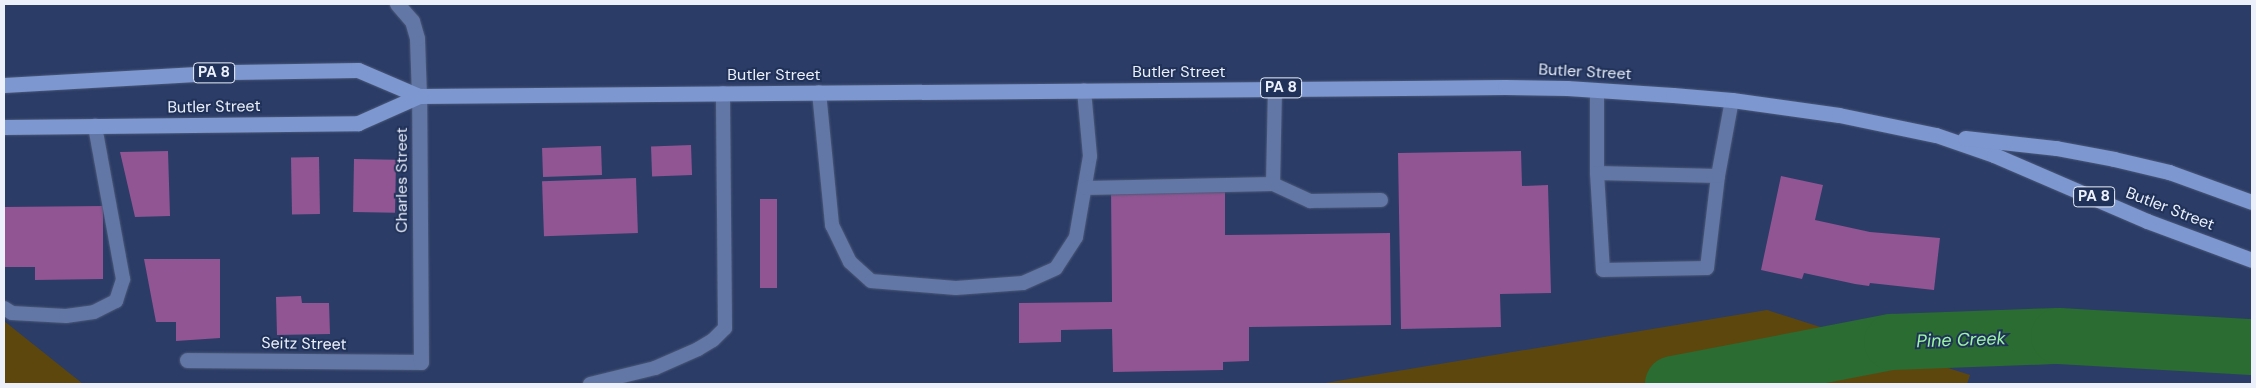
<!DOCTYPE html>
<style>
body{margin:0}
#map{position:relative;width:2256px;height:388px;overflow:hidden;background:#2b3c66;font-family:"DM Sans",sans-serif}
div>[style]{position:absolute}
.green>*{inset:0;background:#5e470d}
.river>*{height:56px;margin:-28px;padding:0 28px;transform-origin:28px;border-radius:28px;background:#2a6c31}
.building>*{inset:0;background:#905592;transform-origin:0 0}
.roads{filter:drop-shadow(0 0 1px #4b5877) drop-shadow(0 0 1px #4b5877)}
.service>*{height:14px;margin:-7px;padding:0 7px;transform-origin:7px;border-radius:7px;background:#6277a5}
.minor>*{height:15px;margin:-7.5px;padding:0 7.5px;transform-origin:7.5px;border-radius:7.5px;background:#6277a5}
.trunk>*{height:15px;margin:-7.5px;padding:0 7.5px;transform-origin:7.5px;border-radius:7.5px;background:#7d97d0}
span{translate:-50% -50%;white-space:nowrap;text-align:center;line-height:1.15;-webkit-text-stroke:4px #21325a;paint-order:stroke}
.shield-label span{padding:1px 4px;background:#21325a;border:1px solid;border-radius:4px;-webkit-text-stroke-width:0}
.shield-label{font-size:15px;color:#ebf0fb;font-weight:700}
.street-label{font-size:16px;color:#ebf0fb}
.water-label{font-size:18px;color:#9cf6a2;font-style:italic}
.frame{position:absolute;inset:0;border:5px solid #ebf0fb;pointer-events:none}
</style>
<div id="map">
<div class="green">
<i style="clip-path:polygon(1767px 310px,1970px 375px,1967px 384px,1319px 384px)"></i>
<i style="clip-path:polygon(4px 321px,83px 384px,4px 384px)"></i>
</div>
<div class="river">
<i style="left:1673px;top:384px;width:223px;rotate:-10.9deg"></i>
<i style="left:1892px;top:342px;width:167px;rotate:-2.1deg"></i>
<i style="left:2059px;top:336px;width:193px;rotate:3.3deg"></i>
</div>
<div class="building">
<i style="left:691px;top:145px;width:30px;height:40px;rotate:88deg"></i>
<i style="left:601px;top:146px;width:29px;height:59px;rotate:88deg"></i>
<i style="clip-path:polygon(168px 151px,170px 216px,135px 217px,120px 152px)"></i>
<i style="clip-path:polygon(1521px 151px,1522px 186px,1548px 185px,1551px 293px,1500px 294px,1501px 327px,1401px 329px,1398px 153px)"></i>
<i style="left:319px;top:157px;width:57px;height:28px;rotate:89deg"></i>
<i style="left:354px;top:159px;width:42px;height:53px;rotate:1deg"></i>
<i style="clip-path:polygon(1781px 176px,1823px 185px,1815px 220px,1870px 232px,1940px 238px,1934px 290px,1870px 283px,1869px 286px,1855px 284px,1804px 273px,1802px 279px,1761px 270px)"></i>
<i style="left:636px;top:178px;width:55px;height:94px;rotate:88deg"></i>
<i style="clip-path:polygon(1225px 187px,1225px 235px,1390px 233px,1391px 325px,1249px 327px,1249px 361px,1223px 362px,1223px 370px,1113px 372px,1112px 329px,1061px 330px,1061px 342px,1019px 343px,1019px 303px,1112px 302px,1111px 188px)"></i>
<i style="left:760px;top:199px;width:17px;height:89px"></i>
<i style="clip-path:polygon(103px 206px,103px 279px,35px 280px,35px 267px,4px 267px,4px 207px)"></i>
<i style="clip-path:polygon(144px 259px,220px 259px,220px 338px,176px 341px,176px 322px,156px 322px)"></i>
<i style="clip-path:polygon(301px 296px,302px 303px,329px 303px,330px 334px,277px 335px,276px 297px)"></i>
</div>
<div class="roads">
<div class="service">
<i style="left:1597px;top:91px;width:82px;rotate:90deg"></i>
<i style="left:1597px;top:173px;width:97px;rotate:86.5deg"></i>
<i style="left:1603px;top:270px;width:104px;rotate:-1.1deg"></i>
<i style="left:1707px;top:268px;width:93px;rotate:-83.2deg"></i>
<i style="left:1718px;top:176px;width:77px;rotate:-79.6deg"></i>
<i style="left:819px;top:92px;width:134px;rotate:84.4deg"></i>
<i style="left:832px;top:225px;width:41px;rotate:64.1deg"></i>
<i style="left:850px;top:262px;width:28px;rotate:42deg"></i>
<i style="left:871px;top:281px;width:85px;rotate:4.7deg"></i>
<i style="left:956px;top:288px;width:67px;rotate:-4.3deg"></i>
<i style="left:1023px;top:283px;width:36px;rotate:-24deg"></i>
<i style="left:1056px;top:268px;width:37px;rotate:-57deg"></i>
<i style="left:1076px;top:237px;width:82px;rotate:-80.2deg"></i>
<i style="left:1090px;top:156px;width:66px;rotate:-95.2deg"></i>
<i style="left:1597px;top:173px;width:121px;rotate:1.4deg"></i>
<i style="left:1273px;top:184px;width:41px;rotate:24.7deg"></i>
<i style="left:1310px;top:201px;width:71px;rotate:-0.8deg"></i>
<i style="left:1086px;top:188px;width:187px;rotate:-1.2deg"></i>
<i style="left:1273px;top:184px;width:96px;rotate:-88.8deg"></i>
<i style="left:4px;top:308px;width:9px;rotate:32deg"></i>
<i style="left:12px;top:313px;width:54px;rotate:3.2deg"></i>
<i style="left:66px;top:316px;width:28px;rotate:-8deg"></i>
<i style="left:94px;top:312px;width:25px;rotate:-27deg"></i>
<i style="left:116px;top:301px;width:23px;rotate:-72deg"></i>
<i style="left:123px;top:279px;width:156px;rotate:-100.4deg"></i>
<i style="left:590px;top:384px;width:67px;rotate:-13.8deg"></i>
<i style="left:655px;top:368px;width:47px;rotate:-23.8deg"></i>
<i style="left:698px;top:349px;width:17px;rotate:-31deg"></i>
<i style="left:713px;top:340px;width:17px;rotate:-45deg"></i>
<i style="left:725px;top:328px;width:235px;rotate:-90.5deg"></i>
</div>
<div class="minor">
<i style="left:187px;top:360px;width:234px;rotate:0.5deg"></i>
<i style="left:421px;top:362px;width:266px;rotate:-90.4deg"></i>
<i style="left:419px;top:96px;width:58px;rotate:-92deg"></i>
<i style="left:417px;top:38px;width:18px;rotate:-106deg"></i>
<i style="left:412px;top:21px;width:23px;rotate:-131deg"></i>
</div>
<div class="trunk">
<i style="left:4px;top:85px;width:227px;rotate:-3.3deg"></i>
<i style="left:231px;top:72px;width:127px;rotate:-0.9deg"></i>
<i style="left:358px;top:70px;width:66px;rotate:23.1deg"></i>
<i style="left:419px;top:96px;width:1086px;rotate:-0.47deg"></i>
<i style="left:1505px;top:87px;width:62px;rotate:0.9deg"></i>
<i style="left:1567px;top:88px;width:106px;rotate:3.8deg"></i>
<i style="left:1673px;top:95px;width:59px;rotate:4.8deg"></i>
<i style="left:1732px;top:100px;width:108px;rotate:8deg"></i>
<i style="left:1839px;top:115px;width:99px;rotate:11.7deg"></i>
<i style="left:1936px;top:135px;width:61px;rotate:19deg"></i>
<i style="left:1994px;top:155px;width:167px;rotate:23.3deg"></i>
<i style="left:2147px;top:221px;width:112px;rotate:20.4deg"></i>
<i style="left:4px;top:127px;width:354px;rotate:-0.6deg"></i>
<i style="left:358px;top:123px;width:67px;rotate:-23.9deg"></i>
<i style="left:1965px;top:138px;width:92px;rotate:6.3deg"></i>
<i style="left:2056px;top:148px;width:59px;rotate:10.7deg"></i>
<i style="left:2114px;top:159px;width:57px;rotate:13.3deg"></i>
<i style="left:2169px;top:172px;width:88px;rotate:19.9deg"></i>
</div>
</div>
<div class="shield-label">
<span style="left:214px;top:73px">PA 8</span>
<span style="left:1281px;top:88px">PA 8</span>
<span style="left:2094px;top:197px">PA 8</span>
</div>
<div class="street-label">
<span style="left:1179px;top:72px">Butler Street</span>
<span style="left:1585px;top:72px;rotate:3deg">Butler Street</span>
<span style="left:774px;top:75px">Butler Street</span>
<span style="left:214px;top:107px;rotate:-1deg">Butler Street</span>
<span style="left:402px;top:180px;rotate:-90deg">Charles Street</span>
<span style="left:2170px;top:209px;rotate:21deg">Butler Street</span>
<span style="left:304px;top:344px;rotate:1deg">Seitz Street</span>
</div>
<div class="water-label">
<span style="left:1961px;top:340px;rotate:-2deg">Pine Creek</span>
</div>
<div class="frame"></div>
</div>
